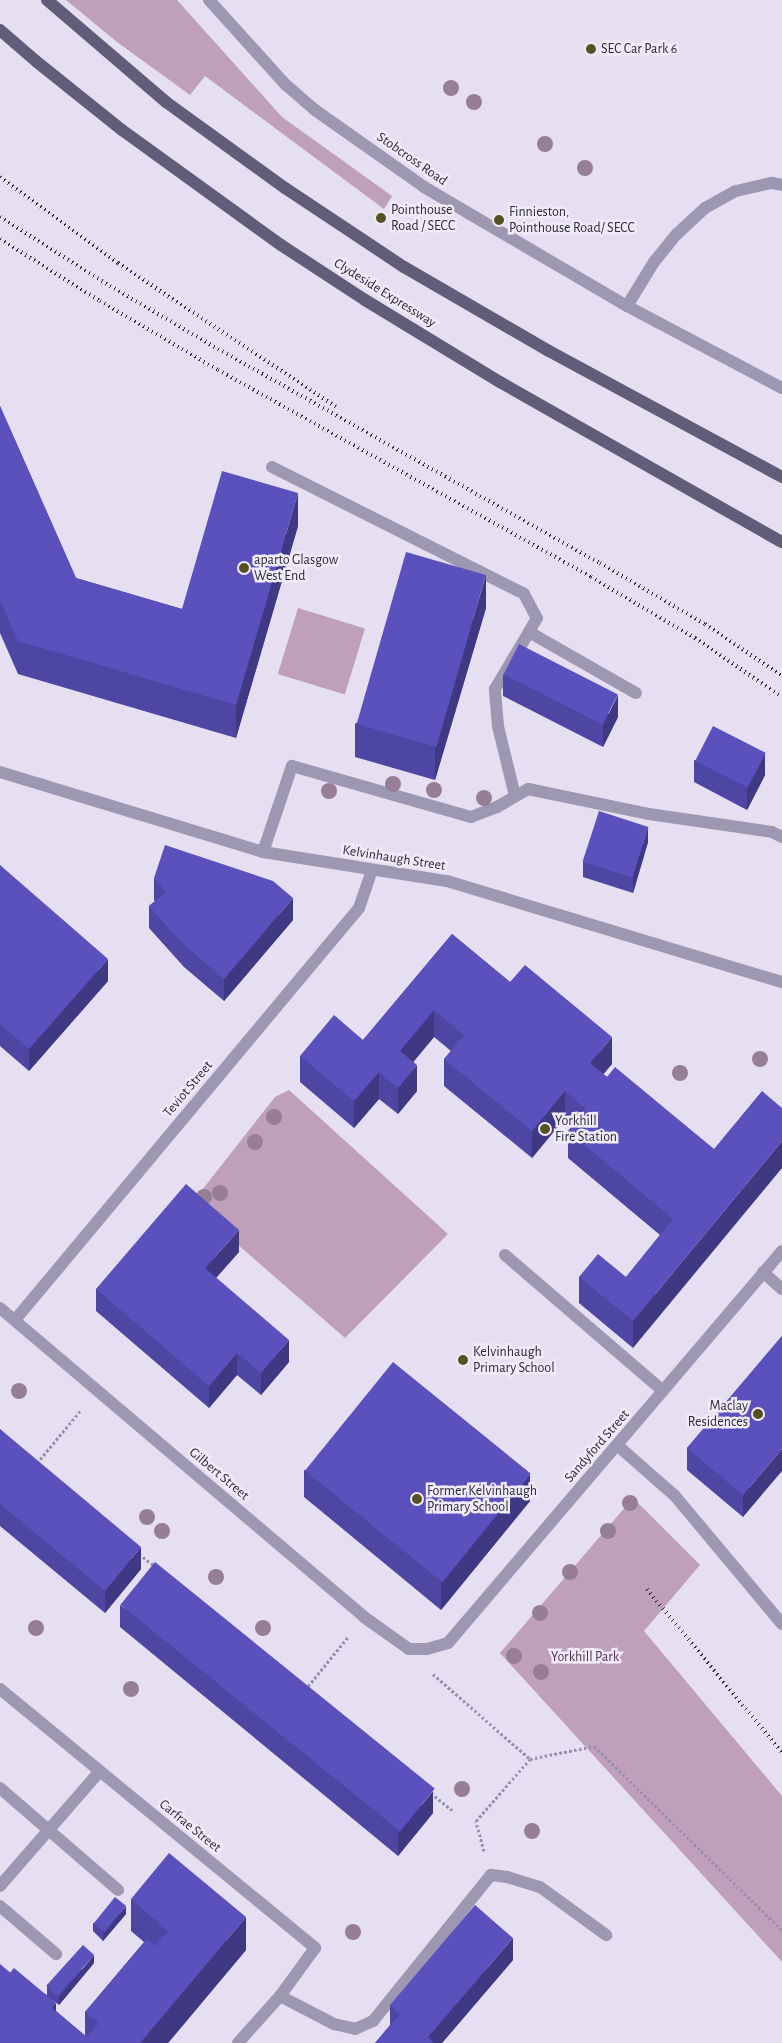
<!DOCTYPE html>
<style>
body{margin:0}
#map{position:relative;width:782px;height:2043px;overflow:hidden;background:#e6dff1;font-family:"Alegreya Sans",sans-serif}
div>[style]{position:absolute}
.green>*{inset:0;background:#bfa0ba;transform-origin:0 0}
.path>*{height:3px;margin-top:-1.5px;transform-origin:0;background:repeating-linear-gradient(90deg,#9790ad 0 2.5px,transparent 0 5px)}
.service>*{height:12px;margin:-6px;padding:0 6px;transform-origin:6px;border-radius:6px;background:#9e97b2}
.minor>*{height:12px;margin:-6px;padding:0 6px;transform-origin:6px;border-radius:6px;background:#9e97b2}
.tertiary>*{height:12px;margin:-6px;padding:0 6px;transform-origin:6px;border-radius:6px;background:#9e97b2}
.primary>*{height:12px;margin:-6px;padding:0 6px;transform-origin:6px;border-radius:6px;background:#615c78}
.rail>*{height:4px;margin-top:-2px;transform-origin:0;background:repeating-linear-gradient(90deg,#2c2a37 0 1px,transparent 0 5px)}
.trees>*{width:16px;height:16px;margin:-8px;border-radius:50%;background:#967f96}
.wall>*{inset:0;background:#4d46a3}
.shaded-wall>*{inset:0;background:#3f3984}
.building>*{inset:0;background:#5a51bd;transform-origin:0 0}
.dots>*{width:14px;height:14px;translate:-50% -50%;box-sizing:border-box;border:2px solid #f1ebf9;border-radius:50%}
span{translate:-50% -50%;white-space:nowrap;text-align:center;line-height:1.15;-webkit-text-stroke:5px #f1ebf9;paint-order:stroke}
.poi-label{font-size:14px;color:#2c2a37}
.left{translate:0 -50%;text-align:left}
.right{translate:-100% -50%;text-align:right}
.street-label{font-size:14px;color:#2c2a37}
.park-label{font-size:14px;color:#54304c}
</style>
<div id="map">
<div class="green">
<i style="clip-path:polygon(66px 0,177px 0,282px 117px,392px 196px,384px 209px,205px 76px,190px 95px,117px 42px)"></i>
<i style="left:298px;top:608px;width:70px;height:69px;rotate:17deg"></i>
<i style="clip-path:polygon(289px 1090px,448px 1234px,345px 1338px,191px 1204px,275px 1097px)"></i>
<i style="clip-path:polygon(633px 1498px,700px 1565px,644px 1631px,782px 1796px,782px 1962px,500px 1653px)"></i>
</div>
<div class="path">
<i style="left:37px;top:1463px;width:69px;rotate:-50.3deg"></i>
<i style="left:139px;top:1554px;width:21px;rotate:37deg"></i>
<i style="left:433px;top:1674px;width:129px;rotate:41.2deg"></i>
<i style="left:305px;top:1690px;width:68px;rotate:-50.9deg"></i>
<i style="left:431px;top:1793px;width:27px;rotate:39deg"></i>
<i style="left:484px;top:1851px;width:31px;rotate:-105deg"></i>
<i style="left:476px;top:1821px;width:82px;rotate:-48.9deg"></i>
<i style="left:530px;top:1759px;width:65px;rotate:-11.5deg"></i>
<i style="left:594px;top:1746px;width:263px;rotate:44.4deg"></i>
</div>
<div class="service">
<i style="left:272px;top:467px;width:282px;rotate:26.7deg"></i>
<i style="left:524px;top:594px;width:27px;rotate:62deg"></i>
<i style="left:537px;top:618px;width:16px;rotate:120deg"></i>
<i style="left:515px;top:796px;width:72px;rotate:-103.7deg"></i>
<i style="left:498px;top:726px;width:37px;rotate:-95deg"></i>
<i style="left:495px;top:689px;width:66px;rotate:-59.2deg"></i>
<i style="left:529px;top:632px;width:123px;rotate:29.7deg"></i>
<i style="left:263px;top:852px;width:91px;rotate:-71.4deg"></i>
<i style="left:292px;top:766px;width:186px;rotate:15.9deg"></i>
<i style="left:471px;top:817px;width:28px;rotate:-21deg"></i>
<i style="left:497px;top:807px;width:36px;rotate:-30deg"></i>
<i style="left:528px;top:789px;width:124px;rotate:11.7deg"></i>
<i style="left:649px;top:814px;width:124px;rotate:8.3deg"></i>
<i style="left:772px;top:832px;width:11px;rotate:27deg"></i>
<i style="left:505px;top:1255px;width:208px;rotate:40.7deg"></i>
<i style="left:763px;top:1272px;width:25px;rotate:42deg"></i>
<i style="left:617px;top:1445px;width:77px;rotate:41.3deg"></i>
<i style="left:675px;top:1496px;width:167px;rotate:50.1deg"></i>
<i style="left:0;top:1788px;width:156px;rotate:40.8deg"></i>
<i style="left:0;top:1886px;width:152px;rotate:-49deg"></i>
<i style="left:0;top:1906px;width:74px;rotate:40.6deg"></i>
<i style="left:280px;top:1996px;width:61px;rotate:27.4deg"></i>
<i style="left:334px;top:2024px;width:22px;rotate:13deg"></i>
<i style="left:355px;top:2029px;width:20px;rotate:-24deg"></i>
<i style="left:373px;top:2021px;width:188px;rotate:-51.1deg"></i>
<i style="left:491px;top:1875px;width:16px;rotate:7deg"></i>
<i style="left:507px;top:1877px;width:34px;rotate:17deg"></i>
<i style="left:540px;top:1887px;width:82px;rotate:36deg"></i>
</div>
<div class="minor">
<i style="left:627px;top:306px;width:52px;rotate:-58.5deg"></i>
<i style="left:654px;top:262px;width:36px;rotate:-51deg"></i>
<i style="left:677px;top:234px;width:38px;rotate:-43deg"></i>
<i style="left:705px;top:208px;width:35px;rotate:-29deg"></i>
<i style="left:736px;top:191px;width:37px;rotate:-13deg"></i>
<i style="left:772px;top:183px;width:10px;rotate:11deg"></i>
<i style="left:0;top:772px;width:275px;rotate:16.9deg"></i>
<i style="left:263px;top:852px;width:186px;rotate:9deg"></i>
<i style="left:447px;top:881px;width:350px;rotate:16.8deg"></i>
<i style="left:0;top:1308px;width:477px;rotate:40.3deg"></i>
<i style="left:364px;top:1617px;width:55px;rotate:35.4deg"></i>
<i style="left:409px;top:1649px;width:18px"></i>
<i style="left:427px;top:1649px;width:22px;rotate:-16deg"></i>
<i style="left:448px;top:1643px;width:515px;rotate:-49.57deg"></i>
<i style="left:15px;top:1320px;width:537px;rotate:-50.14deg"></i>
<i style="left:359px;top:908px;width:40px;rotate:-71.1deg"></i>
<i style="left:0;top:1689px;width:408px;rotate:39.4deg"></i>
<i style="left:315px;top:1948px;width:59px;rotate:126.1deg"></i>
<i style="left:280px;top:1996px;width:63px;rotate:131.8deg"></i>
</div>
<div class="tertiary">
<i style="left:209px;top:0;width:113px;rotate:47.9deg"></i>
<i style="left:285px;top:84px;width:40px;rotate:41deg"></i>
<i style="left:315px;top:110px;width:133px;rotate:35.2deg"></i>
<i style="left:424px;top:187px;width:235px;rotate:30.4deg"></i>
<i style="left:627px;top:306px;width:175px;rotate:27.9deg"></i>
</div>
<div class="primary">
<i style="left:47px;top:0;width:157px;rotate:40.6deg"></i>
<i style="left:166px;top:102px;width:147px;rotate:35.9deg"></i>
<i style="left:285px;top:188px;width:143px;rotate:33.6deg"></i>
<i style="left:404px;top:267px;width:168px;rotate:30.1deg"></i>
<i style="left:549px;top:351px;width:265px;rotate:28.4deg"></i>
<i style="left:0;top:30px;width:49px;rotate:40.9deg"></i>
<i style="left:37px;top:62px;width:109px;rotate:38.7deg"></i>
<i style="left:122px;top:130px;width:196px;rotate:35.9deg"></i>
<i style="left:281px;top:245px;width:100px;rotate:33.2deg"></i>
<i style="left:365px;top:300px;width:158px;rotate:31.3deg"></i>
<i style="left:500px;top:382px;width:324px;rotate:29.6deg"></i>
</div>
<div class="rail">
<i style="left:0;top:177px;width:146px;rotate:36.1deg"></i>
<i style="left:118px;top:263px;width:261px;rotate:33.4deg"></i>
<i style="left:0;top:217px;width:130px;rotate:32.1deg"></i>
<i style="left:110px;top:286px;width:135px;rotate:30.2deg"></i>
<i style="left:227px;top:354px;width:428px;rotate:29.3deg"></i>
<i style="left:600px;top:563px;width:121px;rotate:30.2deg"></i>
<i style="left:705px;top:624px;width:93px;rotate:34deg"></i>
<i style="left:0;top:239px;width:118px;rotate:31.8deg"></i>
<i style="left:100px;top:301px;width:137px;rotate:30.3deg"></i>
<i style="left:218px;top:370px;width:427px;rotate:29deg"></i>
<i style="left:591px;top:577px;width:121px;rotate:30.4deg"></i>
<i style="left:695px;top:638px;width:105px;rotate:34.1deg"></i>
<i style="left:647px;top:1589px;width:212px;rotate:50.5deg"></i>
</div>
<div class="trees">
<i style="left:451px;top:88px"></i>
<i style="left:474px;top:102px"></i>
<i style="left:545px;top:144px"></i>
<i style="left:585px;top:168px"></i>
<i style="left:393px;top:784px"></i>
<i style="left:434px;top:790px"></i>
<i style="left:329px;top:791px"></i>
<i style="left:484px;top:798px"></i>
<i style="left:760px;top:1059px"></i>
<i style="left:680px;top:1073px"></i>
<i style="left:274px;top:1117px"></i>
<i style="left:255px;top:1142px"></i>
<i style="left:220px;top:1193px"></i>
<i style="left:204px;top:1197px"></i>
<i style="left:19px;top:1391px"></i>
<i style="left:630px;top:1503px"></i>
<i style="left:147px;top:1517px"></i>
<i style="left:162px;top:1531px"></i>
<i style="left:608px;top:1531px"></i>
<i style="left:570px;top:1572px"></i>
<i style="left:216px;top:1577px"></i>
<i style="left:540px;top:1613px"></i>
<i style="left:36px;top:1628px"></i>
<i style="left:263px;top:1628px"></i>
<i style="left:514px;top:1656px"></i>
<i style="left:541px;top:1672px"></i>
<i style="left:131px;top:1689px"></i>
<i style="left:462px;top:1789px"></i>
<i style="left:532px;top:1831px"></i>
<i style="left:353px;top:1932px"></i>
</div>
<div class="wall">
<i style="clip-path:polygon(0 406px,76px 578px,182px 609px,298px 526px,236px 738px,18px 674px,0 633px)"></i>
<i style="clip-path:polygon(486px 608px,435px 780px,355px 757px,355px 724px)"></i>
<i style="clip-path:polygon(503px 674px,618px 717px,603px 747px,503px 696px)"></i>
<i style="clip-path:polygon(694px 760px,765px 775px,747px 810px,694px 782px)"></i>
<i style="clip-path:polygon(648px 842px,633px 893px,583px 877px,583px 862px)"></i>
<i style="clip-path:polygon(0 865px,108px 981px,29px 1071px,0 1046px)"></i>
<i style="clip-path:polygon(154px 878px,293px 920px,224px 1001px,184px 967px,149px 928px,149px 906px,155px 901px,154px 900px)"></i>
<i style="clip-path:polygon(452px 934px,510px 982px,612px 1064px,603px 1074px,714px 1149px,633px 1348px,579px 1303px,579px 1277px,626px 1277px,660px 1235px,568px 1158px,568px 1131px,573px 1125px,565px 1118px,532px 1158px,444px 1086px,444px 1059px,451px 1051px,434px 1037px,413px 1062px,417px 1091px,398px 1114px,379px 1099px,354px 1128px,300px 1082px,300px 1056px,363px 1040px)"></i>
<i style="clip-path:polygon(239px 1252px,216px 1278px,289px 1362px,261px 1395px,237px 1375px,209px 1408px,96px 1311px,96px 1289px)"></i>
<i style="clip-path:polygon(782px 1336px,743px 1517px,687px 1470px,687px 1448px)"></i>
<i style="clip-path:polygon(0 1429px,141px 1569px,105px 1613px,0 1526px)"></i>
<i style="clip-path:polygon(304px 1470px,530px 1501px,441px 1610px,304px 1497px)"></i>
<i style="clip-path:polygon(120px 1605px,433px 1813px,398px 1856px,120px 1627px)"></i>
<i style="clip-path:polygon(131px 1899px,246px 1950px,168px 2043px,0 2043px,10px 1973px,47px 1995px,47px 1987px,94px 1963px,59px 2005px,52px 2000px,56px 2011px,85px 2036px,85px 2012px,144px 1942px,131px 1931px)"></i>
<i style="clip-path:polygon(126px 1914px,103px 1941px,93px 1931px,93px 1923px)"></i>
<i style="clip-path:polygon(513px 1960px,442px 2043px,375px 2043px,390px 2025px,390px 2005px)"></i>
</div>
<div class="shaded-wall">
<i style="clip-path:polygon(298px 493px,298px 526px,236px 738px,236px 705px)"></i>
<i style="clip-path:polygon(486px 575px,486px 608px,435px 780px,435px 748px)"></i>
<i style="clip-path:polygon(618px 695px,618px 717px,603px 747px,603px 725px)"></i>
<i style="clip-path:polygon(765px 753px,765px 775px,747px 810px,747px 788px)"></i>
<i style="clip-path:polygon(648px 827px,648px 842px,633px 893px,633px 877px)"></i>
<i style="clip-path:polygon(293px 898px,293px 920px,224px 1001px,224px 979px)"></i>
<i style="clip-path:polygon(108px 959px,108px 981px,29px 1071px,29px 1049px)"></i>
<i style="clip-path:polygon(434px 1010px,434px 1037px,400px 1078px,400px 1051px)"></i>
<i style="clip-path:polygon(612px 1037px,612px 1064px,590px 1090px,590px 1063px)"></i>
<i style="clip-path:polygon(417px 1065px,417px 1091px,398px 1114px,398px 1088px)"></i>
<i style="clip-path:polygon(379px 1072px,379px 1099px,354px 1128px,354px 1101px)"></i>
<i style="clip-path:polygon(565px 1091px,565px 1118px,532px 1158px,532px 1131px)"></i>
<i style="clip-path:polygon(782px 1141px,782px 1168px,633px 1348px,633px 1321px)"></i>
<i style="clip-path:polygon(239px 1230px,239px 1252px,205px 1290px,205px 1268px)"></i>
<i style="clip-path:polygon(289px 1340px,289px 1362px,261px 1395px,261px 1373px)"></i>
<i style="clip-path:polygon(237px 1353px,237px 1375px,209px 1408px,209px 1386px)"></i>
<i style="clip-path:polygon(782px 1449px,782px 1471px,743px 1517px,743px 1495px)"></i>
<i style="clip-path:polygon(530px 1474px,530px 1501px,441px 1610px,441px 1583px)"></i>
<i style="clip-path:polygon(141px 1547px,141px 1569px,105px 1613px,105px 1591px)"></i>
<i style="clip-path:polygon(433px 1791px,433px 1813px,398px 1856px,398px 1834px)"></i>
<i style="clip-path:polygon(126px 1906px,126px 1914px,103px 1941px,103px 1932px)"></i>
<i style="clip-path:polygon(246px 1917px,246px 1950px,168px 2043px,140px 2043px)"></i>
<i style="clip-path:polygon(513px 1938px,513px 1960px,442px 2043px,428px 2043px,428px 2037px)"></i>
<i style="clip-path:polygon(94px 1955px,94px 1963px,59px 2005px,59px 1997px)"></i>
<i style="clip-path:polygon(56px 2003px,56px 2011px,46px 2015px)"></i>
</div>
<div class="building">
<i style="clip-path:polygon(0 406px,76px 578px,182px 609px,222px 471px,298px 493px,236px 705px,18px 641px,0 600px)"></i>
<i style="left:406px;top:552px;width:83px;height:179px;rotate:16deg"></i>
<i style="left:519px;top:644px;width:111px;height:34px;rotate:27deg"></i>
<i style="left:713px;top:726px;width:59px;height:39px;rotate:27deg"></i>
<i style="left:599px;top:811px;width:52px;height:53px;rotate:18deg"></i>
<i style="clip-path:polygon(165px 845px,273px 881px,293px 898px,224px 979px,184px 945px,149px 906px,166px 892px,154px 878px)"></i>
<i style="clip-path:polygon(0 865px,108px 959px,29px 1049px,0 1024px)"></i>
<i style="clip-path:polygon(452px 934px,510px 982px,525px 965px,612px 1037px,590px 1063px,607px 1077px,615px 1067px,714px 1149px,762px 1091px,782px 1108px,782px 1141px,633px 1321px,579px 1277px,598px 1254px,626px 1277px,673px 1219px,568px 1131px,586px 1109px,565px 1091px,532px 1131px,444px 1059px,464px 1035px,434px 1010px,400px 1051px,417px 1065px,398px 1088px,379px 1072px,354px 1101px,300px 1056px,334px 1015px,363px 1040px)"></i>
<i style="clip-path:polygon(186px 1184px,239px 1230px,205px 1268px,289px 1340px,261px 1373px,237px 1353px,209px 1386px,96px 1289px)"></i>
<i style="clip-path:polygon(782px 1336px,782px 1449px,743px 1495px,687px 1448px)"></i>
<i style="left:393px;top:1362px;width:177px;height:140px;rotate:39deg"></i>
<i style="clip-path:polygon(0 1429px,141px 1547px,105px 1591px,0 1504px)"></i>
<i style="left:155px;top:1562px;width:360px;height:55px;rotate:39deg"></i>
<i style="clip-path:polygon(169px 1853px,246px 1917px,140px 2043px,0 2043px,0 1964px,87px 2037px,99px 2023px,85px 2012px,147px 1939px,155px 1946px,168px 1931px,131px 1899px)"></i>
<i style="left:115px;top:1897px;width:14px;height:34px;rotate:39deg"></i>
<i style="clip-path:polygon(475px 1905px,513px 1938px,428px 2037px,434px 2043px,375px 2043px,400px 2014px,390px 2005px)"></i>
<i style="left:83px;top:1945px;width:15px;height:55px;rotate:42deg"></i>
<i style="left:14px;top:1968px;width:55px;height:6px;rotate:40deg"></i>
</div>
<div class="dots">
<i style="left:591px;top:49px;background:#565122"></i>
<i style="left:381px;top:218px;background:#565122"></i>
<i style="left:499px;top:220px;background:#565122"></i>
<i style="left:244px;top:568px;background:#565122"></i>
<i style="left:545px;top:1129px;background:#565122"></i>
<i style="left:463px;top:1360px;background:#565122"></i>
<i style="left:758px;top:1414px;background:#565122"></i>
<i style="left:417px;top:1499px;background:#565122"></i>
</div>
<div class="poi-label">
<span class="left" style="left:601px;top:49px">SEC Car Park 6</span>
<span class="left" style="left:391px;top:218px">Pointhouse<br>Road / SECC</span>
<span class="left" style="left:509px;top:220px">Finnieston,<br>Pointhouse Road/ SECC</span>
<span class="left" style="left:254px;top:568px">aparto Glasgow<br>West End</span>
<span class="left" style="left:555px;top:1129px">Yorkhill<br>Fire Station</span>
<span class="left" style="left:473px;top:1360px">Kelvinhaugh<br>Primary School</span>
<span class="right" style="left:748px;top:1414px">Maclay<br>Residences</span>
<span class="left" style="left:427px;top:1499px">Former Kelvinhaugh<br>Primary School</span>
</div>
<div class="street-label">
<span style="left:412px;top:159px;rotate:35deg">Stobcross Road</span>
<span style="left:385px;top:293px;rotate:32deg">Clydeside Expressway</span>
<span style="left:394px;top:858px;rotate:9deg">Kelvinhaugh Street</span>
<span style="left:188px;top:1089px;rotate:-50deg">Teviot Street</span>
<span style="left:597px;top:1446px;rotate:-49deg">Sandyford Street</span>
<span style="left:219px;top:1474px;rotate:40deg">Gilbert Street</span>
<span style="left:190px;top:1826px;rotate:39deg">Carfrae Street</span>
</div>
<div class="park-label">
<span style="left:585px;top:1657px">Yorkhill Park</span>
</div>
</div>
